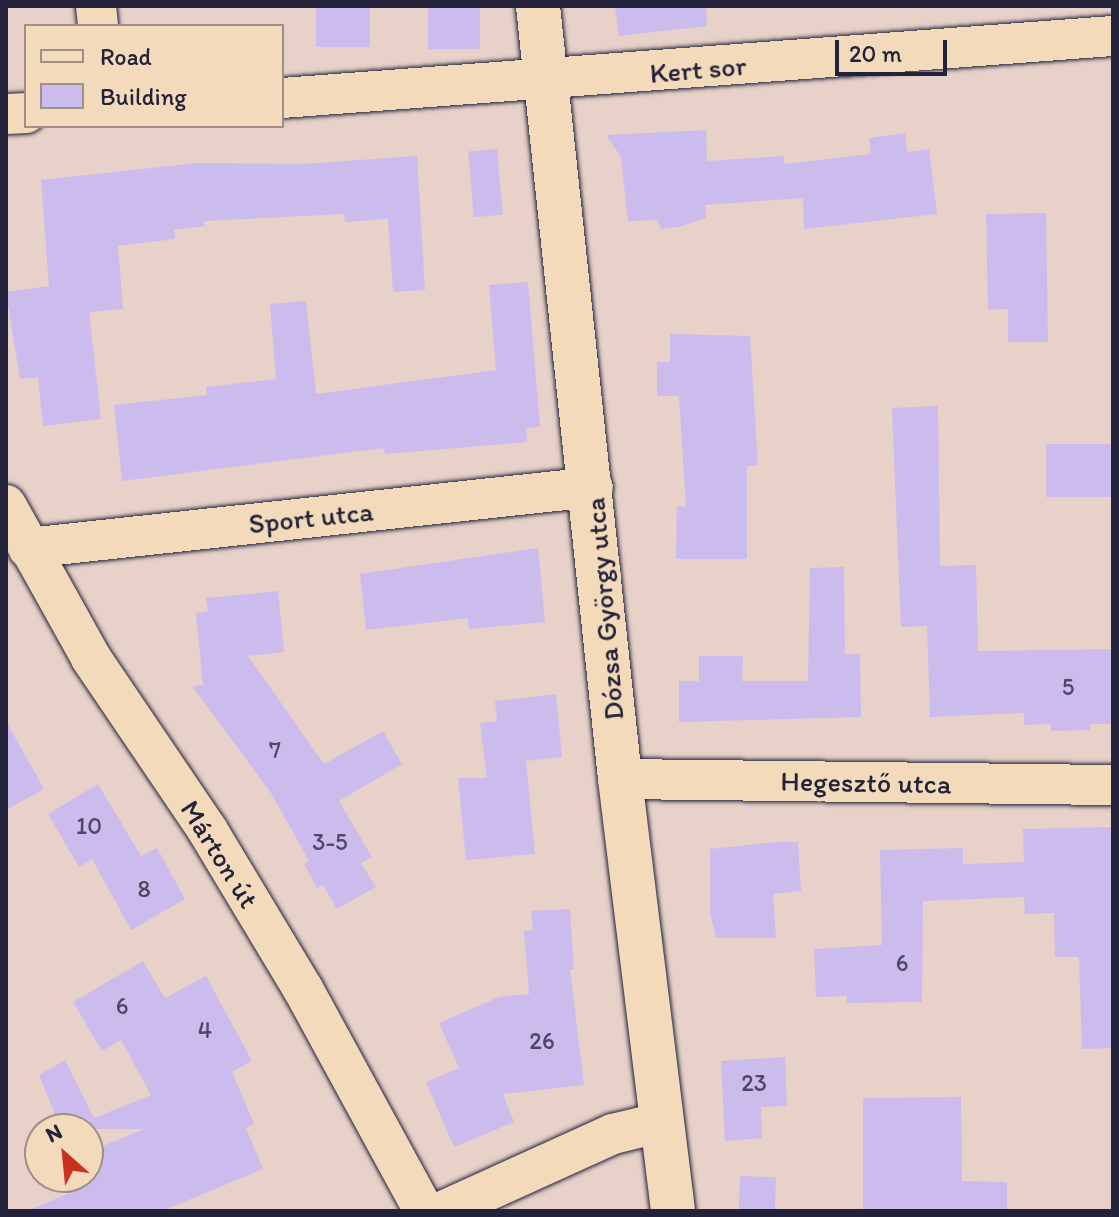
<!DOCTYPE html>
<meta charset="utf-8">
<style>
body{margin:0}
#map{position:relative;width:1119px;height:1217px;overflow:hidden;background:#e7d1c9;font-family:Itim,sans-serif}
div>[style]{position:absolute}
.building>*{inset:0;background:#ccbced;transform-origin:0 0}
.roads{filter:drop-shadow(0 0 2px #22223b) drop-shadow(0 0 2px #22223b)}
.street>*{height:40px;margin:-20px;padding:0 20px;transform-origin:20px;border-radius:20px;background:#f2daba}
.secondary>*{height:44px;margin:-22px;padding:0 22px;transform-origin:22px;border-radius:22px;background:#f2daba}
span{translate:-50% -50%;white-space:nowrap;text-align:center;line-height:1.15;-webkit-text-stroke:8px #f2daba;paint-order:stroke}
.number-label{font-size:24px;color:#4c4868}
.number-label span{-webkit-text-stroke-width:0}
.street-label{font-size:28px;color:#22223b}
.frame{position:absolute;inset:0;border:8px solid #22223b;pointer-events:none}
.legend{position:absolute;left:24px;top:24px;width:260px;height:104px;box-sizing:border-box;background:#f2daba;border:2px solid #9f9087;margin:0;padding:10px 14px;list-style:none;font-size:24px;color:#22223b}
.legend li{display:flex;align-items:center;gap:16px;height:40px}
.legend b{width:40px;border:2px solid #9f9087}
.north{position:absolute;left:24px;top:1113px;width:80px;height:80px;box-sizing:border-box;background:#f2daba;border:2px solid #9f9087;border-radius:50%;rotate:333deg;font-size:22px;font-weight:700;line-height:32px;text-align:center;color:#22223b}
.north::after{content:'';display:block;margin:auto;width:28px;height:36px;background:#c8321e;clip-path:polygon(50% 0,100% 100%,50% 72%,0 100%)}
.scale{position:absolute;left:835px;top:40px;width:112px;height:36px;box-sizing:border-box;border:4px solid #22223b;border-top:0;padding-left:10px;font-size:24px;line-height:28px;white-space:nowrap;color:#22223b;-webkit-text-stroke:6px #f2daba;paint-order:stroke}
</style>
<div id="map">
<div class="building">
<i style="left:316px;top:6px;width:54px;height:41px"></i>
<i style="left:428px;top:6px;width:52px;height:43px"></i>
<i style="clip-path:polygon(615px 6px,706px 6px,707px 26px,619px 36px)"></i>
<i style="clip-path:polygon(706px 130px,707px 161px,784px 156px,784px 164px,871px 154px,869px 138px,905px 133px,907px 152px,929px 149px,937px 214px,804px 229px,803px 198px,705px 205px,706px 218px,679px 227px,661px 229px,657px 220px,628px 221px,621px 157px,606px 135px)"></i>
<i style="left:497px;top:149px;width:66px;height:29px;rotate:85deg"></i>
<i style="clip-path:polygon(417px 156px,425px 290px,393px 292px,388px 219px,345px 222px,344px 214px,204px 221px,205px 226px,174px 230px,175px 239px,118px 246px,123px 309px,89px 312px,101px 419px,43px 426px,38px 377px,20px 379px,6px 292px,49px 286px,41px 180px,197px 163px,303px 164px)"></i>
<i style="clip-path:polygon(1046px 213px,1048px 342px,1008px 342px,1008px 309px,988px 310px,986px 214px)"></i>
<i style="clip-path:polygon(528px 282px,540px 427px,526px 428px,527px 442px,385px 454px,384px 448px,122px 481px,114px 405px,207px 395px,206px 387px,276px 379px,270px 304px,306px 301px,316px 394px,496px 370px,489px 285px)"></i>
<i style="clip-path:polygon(670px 334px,750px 336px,758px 465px,747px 466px,747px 559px,676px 559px,677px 506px,686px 507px,679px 396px,657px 396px,657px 362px,670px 362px)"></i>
<i style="clip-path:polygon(938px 406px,940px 566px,976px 565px,978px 651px,1113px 649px,1113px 724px,1090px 724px,1090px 730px,1051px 731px,1051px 724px,1024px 725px,1024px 713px,930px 717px,927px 626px,901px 627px,892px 408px)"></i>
<i style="left:1046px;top:444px;width:67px;height:53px"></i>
<i style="clip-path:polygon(538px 548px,545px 622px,469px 629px,468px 618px,366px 630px,360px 574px)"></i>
<i style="clip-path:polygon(844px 567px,845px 654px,860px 654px,861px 717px,679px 722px,679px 681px,699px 681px,699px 656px,743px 656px,742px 681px,808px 681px,810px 568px)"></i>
<i style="clip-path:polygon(278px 591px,284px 652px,248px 656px,324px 764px,383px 731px,402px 764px,339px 801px,372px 857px,361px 863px,376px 887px,337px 909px,323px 885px,317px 888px,304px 864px,309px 861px,271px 793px,192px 686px,203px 685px,196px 613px,208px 611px,206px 598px)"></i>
<i style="clip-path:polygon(556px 694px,562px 757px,526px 761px,535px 854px,466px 860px,458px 778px,487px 778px,480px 723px,497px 721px,495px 701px)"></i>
<i style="clip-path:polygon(6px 721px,44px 789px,6px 810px)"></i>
<i style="clip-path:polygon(98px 784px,141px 856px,157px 848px,185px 899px,131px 930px,92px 859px,79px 867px,48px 814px)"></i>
<i style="clip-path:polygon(1113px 827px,1113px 1048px,1082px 1049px,1079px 957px,1055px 957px,1054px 913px,1025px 914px,1024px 897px,923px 901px,922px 1002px,847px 1003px,847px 996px,816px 997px,814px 949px,882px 945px,880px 850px,963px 848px,963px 864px,1024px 862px,1023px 829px)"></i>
<i style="clip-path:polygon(776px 842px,798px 842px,801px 891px,773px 894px,776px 938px,716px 938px,710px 913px,710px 849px)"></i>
<i style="clip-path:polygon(570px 909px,574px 969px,570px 969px,584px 1085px,503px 1094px,514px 1122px,454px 1147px,426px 1082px,459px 1068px,439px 1023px,499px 997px,529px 994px,524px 931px,533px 930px,531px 911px)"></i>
<i style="clip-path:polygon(143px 961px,165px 998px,206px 976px,252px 1061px,232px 1072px,254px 1124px,246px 1128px,263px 1169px,162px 1211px,27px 1211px,88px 1185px,88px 1152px,144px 1129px,61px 1129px,39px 1075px,65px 1060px,94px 1118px,151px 1095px,121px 1040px,102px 1051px,73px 1002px)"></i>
<i style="clip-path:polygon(785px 1057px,787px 1106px,761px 1107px,762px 1138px,725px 1141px,721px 1061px)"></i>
<i style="clip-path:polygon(961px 1097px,962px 1181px,1007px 1182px,1007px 1211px,863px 1211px,863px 1098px)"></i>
<i style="left:740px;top:1176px;width:36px;height:35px;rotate:2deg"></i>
</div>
<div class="roads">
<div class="street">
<i style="left:96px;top:6px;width:20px;rotate:84deg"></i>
<i style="left:282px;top:98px;width:833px;rotate:-4.27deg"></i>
<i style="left:6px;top:114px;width:20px;rotate:-3deg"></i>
<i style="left:6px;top:505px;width:175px;rotate:60.9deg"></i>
<i style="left:91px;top:658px;width:209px;rotate:55.9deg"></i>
<i style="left:208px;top:831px;width:184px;rotate:59deg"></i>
<i style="left:303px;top:989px;width:253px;rotate:61.4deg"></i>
<i style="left:28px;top:548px;width:568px;rotate:-6.16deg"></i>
<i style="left:620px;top:779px;width:493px;rotate:0.7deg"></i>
<i style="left:443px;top:1211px;width:187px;rotate:-24.4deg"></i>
<i style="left:613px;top:1134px;width:46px;rotate:-13.7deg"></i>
</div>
<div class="secondary">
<i style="left:538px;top:6px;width:777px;rotate:83.94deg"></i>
<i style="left:620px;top:779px;width:435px;rotate:83deg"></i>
</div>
</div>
<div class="number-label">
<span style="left:1068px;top:687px">5</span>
<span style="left:275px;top:750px">7</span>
<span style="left:89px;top:826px">10</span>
<span style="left:330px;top:842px">3-5</span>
<span style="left:144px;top:889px">8</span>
<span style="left:902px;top:963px">6</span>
<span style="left:122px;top:1006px">6</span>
<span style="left:205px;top:1030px">4</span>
<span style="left:542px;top:1041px">26</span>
<span style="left:754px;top:1083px">23</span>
</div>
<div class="street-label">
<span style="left:698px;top:69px;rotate:-5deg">Kert sor</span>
<span style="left:311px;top:517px;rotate:-6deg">Sport utca</span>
<span style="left:604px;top:609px;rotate:-95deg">Dózsa György utca</span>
<span style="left:866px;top:782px;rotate:1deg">Hegesztő utca</span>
<span style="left:220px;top:854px;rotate:58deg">Márton út</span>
</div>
<div class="frame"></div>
<ul class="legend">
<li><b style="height:10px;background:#f2daba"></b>Road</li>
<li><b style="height:22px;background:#ccbced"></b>Building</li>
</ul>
<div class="north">N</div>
<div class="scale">20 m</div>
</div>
